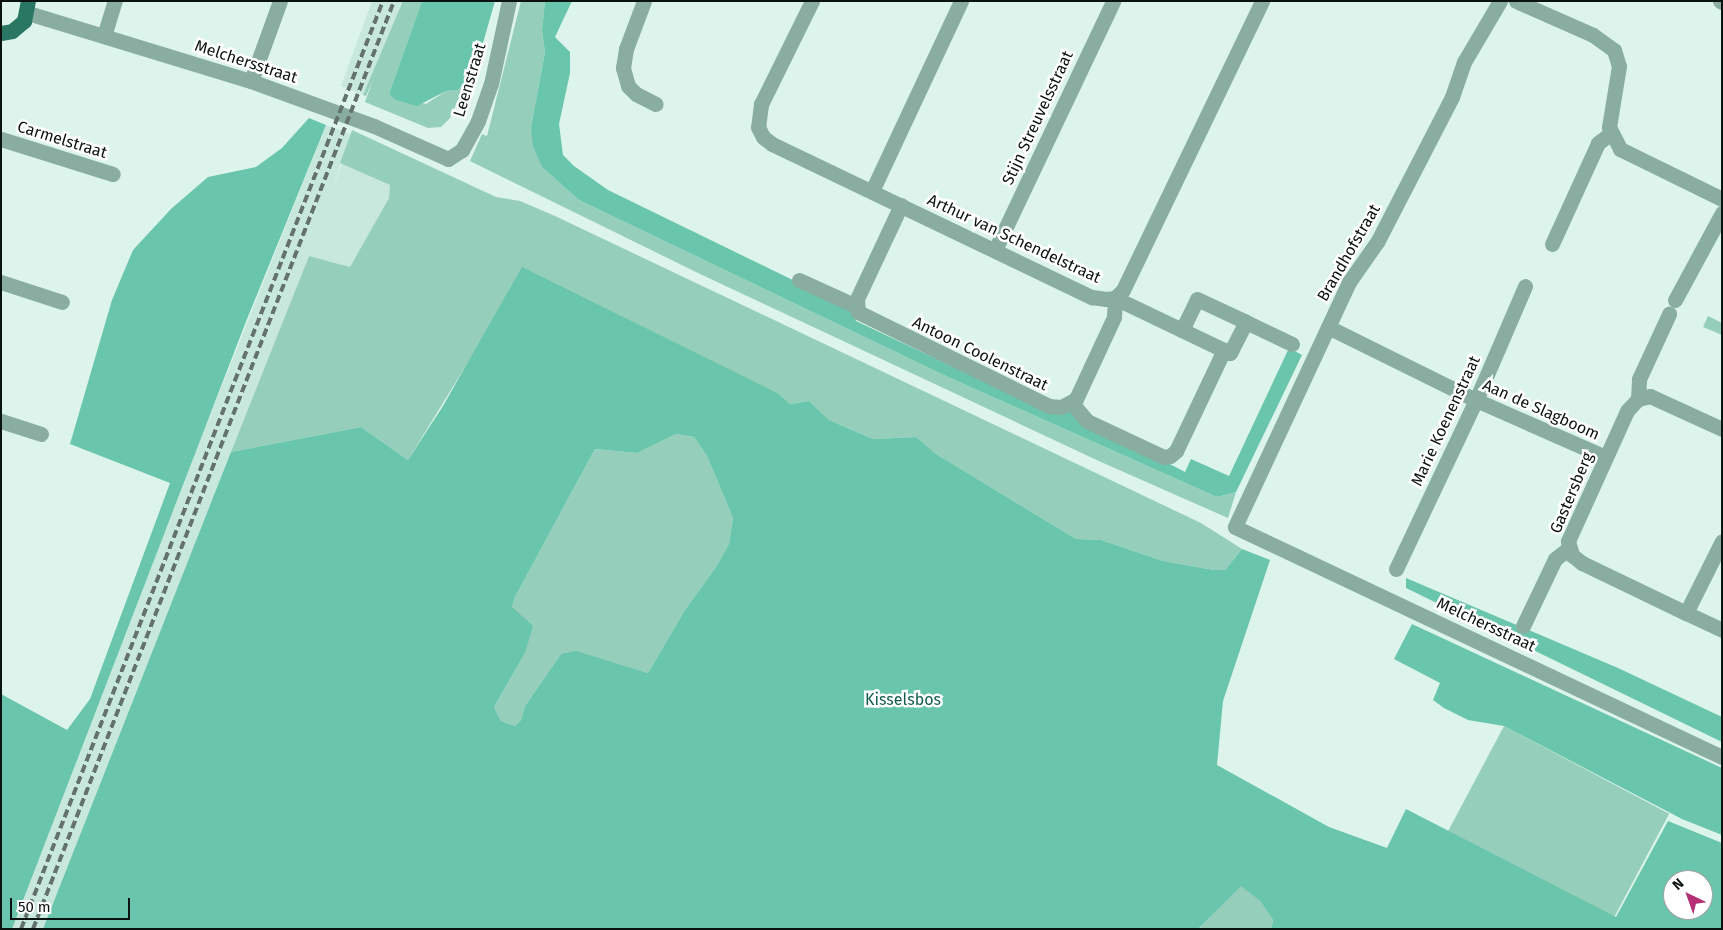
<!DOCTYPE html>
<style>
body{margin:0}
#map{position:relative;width:1723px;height:930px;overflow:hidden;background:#dcf4eb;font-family:"Fira Sans",sans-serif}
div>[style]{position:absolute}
.built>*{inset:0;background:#c8e8dd}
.green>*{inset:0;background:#96cebc;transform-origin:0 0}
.forest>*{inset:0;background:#69c5ab}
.minor>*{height:15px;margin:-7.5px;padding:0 7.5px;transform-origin:7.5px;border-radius:7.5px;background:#89ada1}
.major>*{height:15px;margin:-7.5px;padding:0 7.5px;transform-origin:7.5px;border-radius:7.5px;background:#297663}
.rail>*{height:4px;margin-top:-2px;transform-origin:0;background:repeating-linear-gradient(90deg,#63726c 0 8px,transparent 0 12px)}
span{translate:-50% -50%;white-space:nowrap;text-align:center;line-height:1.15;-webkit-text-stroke:5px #fff;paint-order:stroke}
.street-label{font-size:16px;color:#0b1310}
.park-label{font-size:16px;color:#115c4b}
.frame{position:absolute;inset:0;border:2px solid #0b1310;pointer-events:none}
.north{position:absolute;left:1663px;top:870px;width:50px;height:50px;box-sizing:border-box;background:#fff;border:1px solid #9da19f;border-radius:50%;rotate:318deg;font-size:14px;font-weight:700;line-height:20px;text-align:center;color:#0b1310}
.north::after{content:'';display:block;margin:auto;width:18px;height:22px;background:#b42f75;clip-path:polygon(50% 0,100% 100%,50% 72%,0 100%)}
.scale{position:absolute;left:10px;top:898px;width:120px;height:22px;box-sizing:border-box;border:2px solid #0b1310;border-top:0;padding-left:6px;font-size:15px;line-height:18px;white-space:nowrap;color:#0b1310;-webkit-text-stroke:4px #fff;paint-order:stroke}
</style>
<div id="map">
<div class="built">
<i style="clip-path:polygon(372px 1px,404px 1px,366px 96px,341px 86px)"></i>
<i style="clip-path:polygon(326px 125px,350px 134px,332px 190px,342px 163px,390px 185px,389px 198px,350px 267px,309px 256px,45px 929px,12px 929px,198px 446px)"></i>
</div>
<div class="green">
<i style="clip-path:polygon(403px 1px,422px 1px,389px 94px,426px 104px,446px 91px,458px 90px,468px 77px,450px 118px,441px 127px,428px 128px,365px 102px,373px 79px,366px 96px,363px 95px)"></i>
<i style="clip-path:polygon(521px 1px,545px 1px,542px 30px,545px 52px,531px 127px,542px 167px,579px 200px,948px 377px,1217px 497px,1236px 492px,1228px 518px,1101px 462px,698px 273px,470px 161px,482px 134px,487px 136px)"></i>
<i style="clip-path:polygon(352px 130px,496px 197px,520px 201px,555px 216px,1201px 523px,1242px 549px,1225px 570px,1214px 570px,1163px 561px,1101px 540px,1076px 539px,936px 454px,916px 437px,873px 439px,829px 420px,809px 401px,790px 404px,779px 394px,489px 328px,408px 460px,361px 427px,231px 452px,309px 256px,350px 267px,389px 198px,390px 185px,340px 163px)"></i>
<i style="clip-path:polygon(1708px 316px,1722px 323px,1722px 335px,1703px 327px)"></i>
<i style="clip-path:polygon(676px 434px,694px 437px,707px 456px,733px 518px,729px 544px,716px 567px,685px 610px,648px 673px,607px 661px,561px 654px,525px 706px,521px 720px,515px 726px,501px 721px,494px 707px,525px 653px,512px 607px,515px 597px,595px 449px,637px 453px)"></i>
<i style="left:1504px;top:726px;width:187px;height:120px;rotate:28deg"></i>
<i style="clip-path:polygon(1241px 885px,1260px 901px,1273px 920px,1271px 929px,1198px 929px)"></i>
</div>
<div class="forest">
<i style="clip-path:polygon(422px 1px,495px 1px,473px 78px,468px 77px,458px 90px,446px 91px,417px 106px,396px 100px,389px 94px)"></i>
<i style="clip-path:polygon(545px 1px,572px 1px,555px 37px,570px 52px,570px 73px,559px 124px,563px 155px,574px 166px,608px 190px,848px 307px,856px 321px,1032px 404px,1067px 410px,1185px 472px,1191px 459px,1229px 476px,1289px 348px,1302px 355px,1236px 492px,1217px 497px,948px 377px,579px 200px,542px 167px,533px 146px,531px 127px,545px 52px,542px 30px)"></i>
<i style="clip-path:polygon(309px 118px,326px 125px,245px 324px,12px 929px,1px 929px,1px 694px,67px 730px,90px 699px,170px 483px,70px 444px,112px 300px,133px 250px,171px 209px,208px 177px,256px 167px,282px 148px)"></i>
<i style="clip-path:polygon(evenodd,522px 267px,779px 394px,790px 404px,809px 401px,829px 420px,873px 439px,916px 437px,936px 454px,1076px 539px,1101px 540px,1163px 561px,1214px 570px,1225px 570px,1242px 549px,1270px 560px,1223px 701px,1217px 765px,1329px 827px,1387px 848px,1406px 809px,1616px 917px,1668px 821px,1722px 843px,1722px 929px,1271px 929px,1273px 920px,1260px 901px,1241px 886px,1198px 929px,43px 929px,231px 452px,361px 427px,408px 460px,443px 406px,522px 267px,676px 434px,694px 437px,707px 456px,733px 518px,729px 544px,716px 567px,685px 610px,648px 673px,576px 651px,561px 654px,525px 706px,521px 720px,515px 726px,501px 721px,494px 707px,525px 653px,533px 626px,512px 607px,515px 597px,595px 449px,637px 453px,676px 434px,522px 267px,1673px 880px,1703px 880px,1703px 910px,1673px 910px,1673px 880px)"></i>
<i style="clip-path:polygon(1406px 578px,1618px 668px,1722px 717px,1722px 742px,1406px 588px)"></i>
<i style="clip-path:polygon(1412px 624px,1722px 768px,1722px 835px,1682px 819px,1504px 726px,1468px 720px,1444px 708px,1433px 700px,1440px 683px,1394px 659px)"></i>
</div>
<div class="minor">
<i style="left:644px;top:1px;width:51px;rotate:110.6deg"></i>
<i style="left:626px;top:49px;width:19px;rotate:99deg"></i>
<i style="left:623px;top:68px;width:19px;rotate:74deg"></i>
<i style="left:628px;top:86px;width:11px;rotate:45deg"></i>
<i style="left:636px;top:94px;width:22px;rotate:27deg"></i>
<i style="left:812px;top:1px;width:115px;rotate:116.3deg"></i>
<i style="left:761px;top:104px;width:23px;rotate:97deg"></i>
<i style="left:758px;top:127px;width:11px;rotate:63deg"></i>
<i style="left:763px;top:137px;width:11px;rotate:38deg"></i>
<i style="left:772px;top:144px;width:355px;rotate:25.6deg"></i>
<i style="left:1092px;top:297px;width:14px;rotate:8deg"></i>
<i style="left:1106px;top:299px;width:9px;rotate:-6deg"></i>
<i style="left:1115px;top:298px;width:11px;rotate:-45deg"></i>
<i style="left:1123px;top:290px;width:321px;rotate:-64.3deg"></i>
<i style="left:1500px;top:1px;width:71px;rotate:120.5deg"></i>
<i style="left:1464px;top:62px;width:37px;rotate:109deg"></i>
<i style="left:1452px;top:97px;width:163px;rotate:117.3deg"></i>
<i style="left:1377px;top:242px;width:49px;rotate:125deg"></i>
<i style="left:1349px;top:282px;width:270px;rotate:115deg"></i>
<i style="left:1235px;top:527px;width:539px;rotate:25.28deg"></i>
<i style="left:1516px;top:1px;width:84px;rotate:23.8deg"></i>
<i style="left:1593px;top:35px;width:26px;rotate:36deg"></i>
<i style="left:1614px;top:50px;width:17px;rotate:73deg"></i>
<i style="left:1619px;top:66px;width:62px;rotate:99.3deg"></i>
<i style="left:1609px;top:127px;width:25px;rotate:63deg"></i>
<i style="left:1620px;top:149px;width:114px;rotate:26.1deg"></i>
<i style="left:1720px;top:1px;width:2px;rotate:27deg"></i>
<i style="left:28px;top:13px;width:233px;rotate:17deg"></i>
<i style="left:251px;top:81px;width:131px;rotate:20.1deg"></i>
<i style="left:374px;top:126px;width:81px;rotate:24deg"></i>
<i style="left:448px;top:159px;width:17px;rotate:-33deg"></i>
<i style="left:462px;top:150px;width:33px;rotate:-61deg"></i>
<i style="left:478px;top:121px;width:39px;rotate:-71deg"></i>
<i style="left:491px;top:84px;width:85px;rotate:-77.8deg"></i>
<i style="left:104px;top:36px;width:37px;rotate:-73deg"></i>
<i style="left:251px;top:81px;width:85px;rotate:-70.1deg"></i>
<i style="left:1px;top:139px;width:117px;rotate:17.4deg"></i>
<i style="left:872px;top:191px;width:210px;rotate:-64.9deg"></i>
<i style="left:901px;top:205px;width:104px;rotate:115.1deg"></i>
<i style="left:857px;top:299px;width:13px;rotate:86deg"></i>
<i style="left:858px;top:312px;width:213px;rotate:26.2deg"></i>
<i style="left:1049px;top:406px;width:12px;rotate:5deg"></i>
<i style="left:1061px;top:407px;width:17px;rotate:-28deg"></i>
<i style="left:1076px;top:399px;width:90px;rotate:-65.1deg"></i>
<i style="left:1114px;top:317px;width:19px;rotate:-87deg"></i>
<i style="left:1115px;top:298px;width:127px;rotate:25.6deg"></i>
<i style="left:1230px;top:353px;width:35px;rotate:-63deg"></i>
<i style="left:1246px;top:322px;width:51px;rotate:25.6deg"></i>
<i style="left:1552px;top:244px;width:111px;rotate:-65.5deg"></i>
<i style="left:1598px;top:143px;width:15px;rotate:-37deg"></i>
<i style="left:995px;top:250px;width:276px;rotate:-64.6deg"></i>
<i style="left:799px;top:280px;width:63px;rotate:24.5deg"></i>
<i style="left:1px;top:282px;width:64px;rotate:18.2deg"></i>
<i style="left:1675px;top:300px;width:99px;rotate:-61.6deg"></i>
<i style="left:1328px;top:327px;width:165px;rotate:26.3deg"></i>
<i style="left:1476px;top:400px;width:141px;rotate:23.8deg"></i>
<i style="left:1182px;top:330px;width:34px;rotate:-64deg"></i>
<i style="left:1197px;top:299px;width:54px;rotate:25.1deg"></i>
<i style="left:1638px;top:399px;width:20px;rotate:-87deg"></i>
<i style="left:1639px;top:379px;width:72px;rotate:-65.2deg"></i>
<i style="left:1072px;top:403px;width:23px;rotate:50deg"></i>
<i style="left:1087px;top:421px;width:85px;rotate:25.1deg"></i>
<i style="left:1164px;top:457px;width:6px;rotate:-9deg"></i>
<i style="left:1170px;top:456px;width:8px;rotate:-40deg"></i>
<i style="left:1176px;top:451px;width:112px;rotate:-64.6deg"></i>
<i style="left:1px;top:421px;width:42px;rotate:18deg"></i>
<i style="left:1722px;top:429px;width:79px;rotate:-155.4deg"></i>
<i style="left:1650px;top:396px;width:12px;rotate:166deg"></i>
<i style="left:1638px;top:399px;width:16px;rotate:133deg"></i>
<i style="left:1627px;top:411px;width:143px;rotate:114.4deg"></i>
<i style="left:1568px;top:541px;width:15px;rotate:74deg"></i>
<i style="left:1572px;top:555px;width:13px;rotate:39deg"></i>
<i style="left:1582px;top:563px;width:115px;rotate:25.7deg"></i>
<i style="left:1686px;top:613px;width:80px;rotate:-63.4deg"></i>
<i style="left:1396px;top:569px;width:187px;rotate:-64.7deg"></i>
<i style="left:1476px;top:400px;width:124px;rotate:-66.7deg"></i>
<i style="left:1686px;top:613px;width:40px;rotate:25deg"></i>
<i style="left:1523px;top:626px;width:74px;rotate:-64.5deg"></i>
<i style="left:1555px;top:559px;width:18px;rotate:-38deg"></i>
</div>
<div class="major">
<i style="left:1px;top:33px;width:11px;rotate:-10deg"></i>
<i style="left:12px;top:31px;width:16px;rotate:-40deg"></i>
<i style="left:24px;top:21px;width:20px;rotate:-79deg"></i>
</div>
<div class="rail">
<i style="left:21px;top:929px;width:996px;rotate:-68.69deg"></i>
<i style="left:33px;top:929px;width:996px;rotate:-68.74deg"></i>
</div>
<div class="street-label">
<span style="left:246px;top:62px;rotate:18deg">Melchersstraat</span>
<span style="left:470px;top:80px;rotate:-73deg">Leenstraat</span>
<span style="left:1038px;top:118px;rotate:-65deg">Stijn Streuvelsstraat</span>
<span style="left:62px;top:140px;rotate:17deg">Carmelstraat</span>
<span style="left:1014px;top:239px;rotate:25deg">Arthur van Schendelstraat</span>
<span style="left:1349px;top:253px;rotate:-60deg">Brandhofstraat</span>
<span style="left:980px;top:354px;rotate:26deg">Antoon Coolenstraat</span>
<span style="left:1541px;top:410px;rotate:24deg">Aan de Slagboom</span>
<span style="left:1446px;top:421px;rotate:-65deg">Marie Koenenstraat</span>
<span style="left:1572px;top:493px;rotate:-67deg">Gastersberg</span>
<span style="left:1486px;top:625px;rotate:25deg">Melchersstraat</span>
</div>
<div class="park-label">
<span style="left:903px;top:700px">Kisselsbos</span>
</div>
<div class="frame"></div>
<div class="north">N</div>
<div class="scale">50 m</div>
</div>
